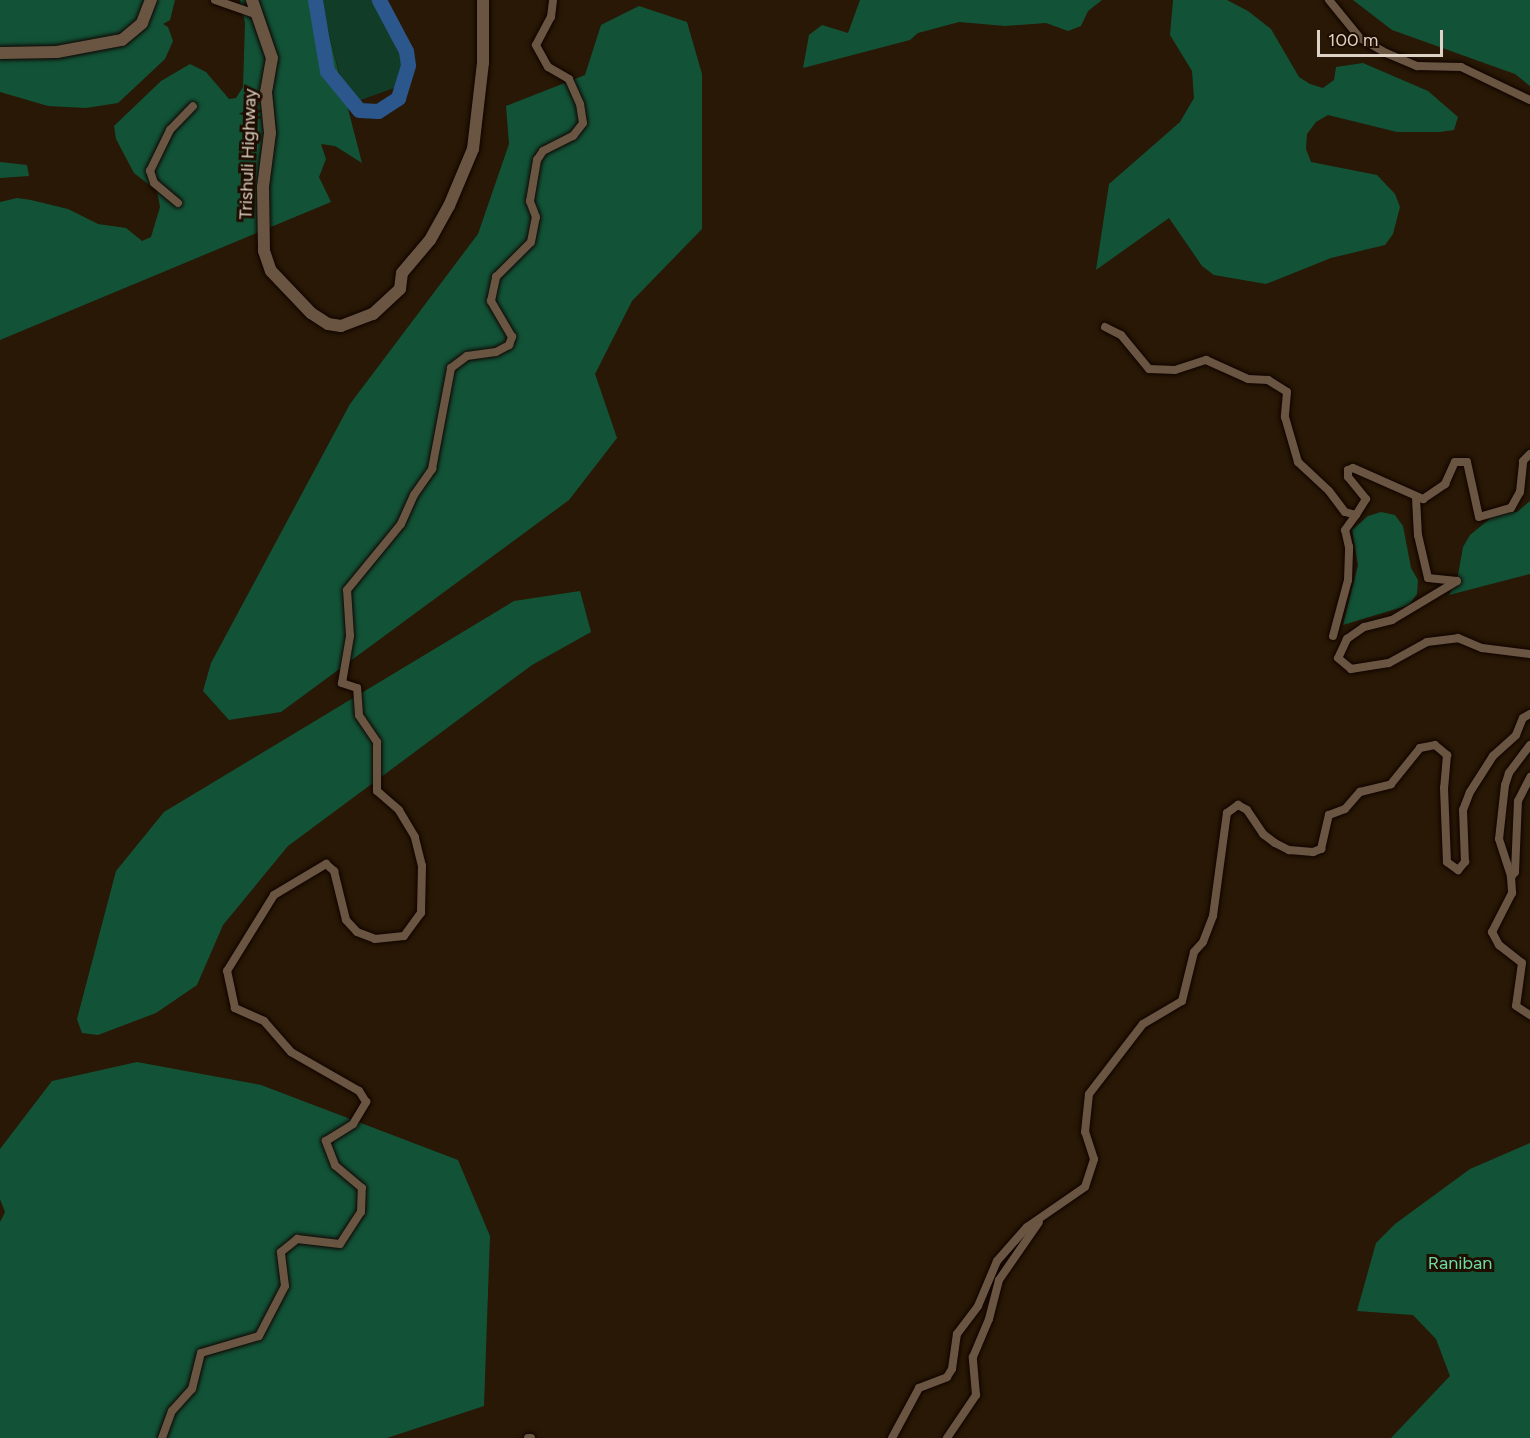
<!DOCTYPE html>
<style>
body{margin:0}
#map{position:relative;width:1530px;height:1438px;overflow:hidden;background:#281805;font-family:Figtree,sans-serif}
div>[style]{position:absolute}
.green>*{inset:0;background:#103c28}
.forest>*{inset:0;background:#125337}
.river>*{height:15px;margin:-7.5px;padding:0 7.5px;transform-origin:7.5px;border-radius:7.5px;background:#2b578d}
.roads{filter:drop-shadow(0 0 2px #100300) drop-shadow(0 0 2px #100300)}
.street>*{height:8px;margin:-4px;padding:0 4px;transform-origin:4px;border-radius:4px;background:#695541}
.secondary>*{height:12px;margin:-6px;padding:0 6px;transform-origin:6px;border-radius:6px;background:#695541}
span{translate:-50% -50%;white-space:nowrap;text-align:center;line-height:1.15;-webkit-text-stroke:6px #1f0e00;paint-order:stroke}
.street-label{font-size:18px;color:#ded2c7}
.park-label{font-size:18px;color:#6cdba4}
.scale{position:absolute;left:1317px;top:30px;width:126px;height:27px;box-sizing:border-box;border:3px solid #ded2c7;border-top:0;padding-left:8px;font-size:18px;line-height:21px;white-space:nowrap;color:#ded2c7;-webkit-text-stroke:4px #1f0e00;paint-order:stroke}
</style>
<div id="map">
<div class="green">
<i style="clip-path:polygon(320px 0,373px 0,402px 60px,403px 74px,397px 87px,358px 101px,345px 94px)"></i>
</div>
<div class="forest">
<i style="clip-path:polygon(0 0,175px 0,170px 20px,163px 24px,168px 27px,173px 41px,165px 59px,118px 103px,86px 108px,48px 106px,0 92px)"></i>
<i style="clip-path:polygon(240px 0,320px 0,362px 163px,335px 146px,321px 144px,326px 159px,319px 177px,331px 202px,0 340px,0 202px,17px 198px,31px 200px,68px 209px,98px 224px,126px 228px,142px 241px,151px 237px,160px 207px,157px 191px,134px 173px,116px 139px,114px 126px,161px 81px,190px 64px,206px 72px,229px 99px,236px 98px,243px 87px,245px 23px)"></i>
<i style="clip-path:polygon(860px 0,1102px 0,1088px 11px,1081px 26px,1068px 31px,1046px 23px,1005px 26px,959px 22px,918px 33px,910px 40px,803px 68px,809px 35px,822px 25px,848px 33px)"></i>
<i style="clip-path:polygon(1173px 0,1227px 0,1248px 11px,1271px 29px,1299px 77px,1310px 84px,1323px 88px,1334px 80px,1336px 67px,1363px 63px,1428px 91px,1458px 117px,1454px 130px,1440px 132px,1397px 132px,1328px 115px,1316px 122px,1307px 134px,1306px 149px,1311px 162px,1377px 175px,1395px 194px,1400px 207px,1393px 234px,1385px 245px,1331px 258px,1266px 284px,1214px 275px,1202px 266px,1169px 218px,1096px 270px,1109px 184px,1180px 122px,1194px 98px,1192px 71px,1170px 35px)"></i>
<i style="clip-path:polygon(1353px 0,1530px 0,1530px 86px,1515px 74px,1392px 30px)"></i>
<i style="clip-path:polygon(639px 6px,687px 22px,702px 74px,702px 229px,632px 301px,595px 374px,617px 438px,569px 500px,281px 712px,229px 720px,203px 691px,211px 663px,350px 404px,478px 234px,509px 144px,506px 106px,585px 75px,601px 25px)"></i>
<i style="clip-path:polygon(0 162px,27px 165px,29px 176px,0 178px)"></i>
<i style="clip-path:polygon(1530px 501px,1530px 574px,1449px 595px,1457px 581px,1463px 547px,1470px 535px,1497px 513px,1517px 512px)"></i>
<i style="clip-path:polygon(1381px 512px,1395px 515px,1403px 526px,1411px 568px,1418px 580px,1417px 594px,1409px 605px,1343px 625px,1358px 565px,1352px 530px,1368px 516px)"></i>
<i style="clip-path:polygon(580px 591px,591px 632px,532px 665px,288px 846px,223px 925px,197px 985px,156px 1013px,98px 1035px,82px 1033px,77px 1019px,116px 871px,164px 812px,514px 601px)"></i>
<i style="clip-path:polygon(137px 1062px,261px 1085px,458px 1160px,490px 1236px,484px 1406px,387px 1438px,0 1438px,0 1222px,5px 1212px,0 1199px,0 1149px,52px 1081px)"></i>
<i style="clip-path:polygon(1530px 1143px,1530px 1438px,1391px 1438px,1450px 1376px,1436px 1339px,1413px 1315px,1357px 1311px,1376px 1243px,1395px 1224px,1470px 1169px)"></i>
</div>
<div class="river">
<i style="left:315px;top:0;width:72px;rotate:80.4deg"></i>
<i style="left:327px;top:71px;width:50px;rotate:50.6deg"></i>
<i style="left:359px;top:110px;width:19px;rotate:3deg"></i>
<i style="left:378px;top:111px;width:24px;rotate:-33deg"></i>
<i style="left:398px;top:98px;width:34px;rotate:-73deg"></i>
<i style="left:408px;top:65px;width:14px;rotate:-98deg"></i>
<i style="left:406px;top:51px;width:58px;rotate:-117.9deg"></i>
</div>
<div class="roads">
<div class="street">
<i style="left:215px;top:0;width:46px;rotate:19.2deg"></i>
<i style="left:1329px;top:0;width:49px;rotate:50.8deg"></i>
<i style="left:1360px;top:38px;width:30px;rotate:30deg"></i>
<i style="left:1386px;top:53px;width:34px;rotate:23deg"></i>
<i style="left:1417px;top:66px;width:44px;rotate:1.3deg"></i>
<i style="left:1461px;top:67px;width:76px;rotate:25.6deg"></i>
<i style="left:178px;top:203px;width:31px;rotate:-140deg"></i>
<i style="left:154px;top:183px;width:13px;rotate:-108deg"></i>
<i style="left:150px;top:171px;width:46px;rotate:-64deg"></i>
<i style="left:170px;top:130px;width:33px;rotate:-46deg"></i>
<i style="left:1105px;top:327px;width:18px;rotate:27deg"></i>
<i style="left:1121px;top:335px;width:44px;rotate:50.5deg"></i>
<i style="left:1149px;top:369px;width:26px;rotate:2deg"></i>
<i style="left:1175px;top:370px;width:33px;rotate:-18deg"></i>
<i style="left:1206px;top:360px;width:46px;rotate:24.3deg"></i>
<i style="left:1248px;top:379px;width:20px;rotate:3deg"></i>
<i style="left:1268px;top:380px;width:22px;rotate:32deg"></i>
<i style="left:1287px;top:392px;width:25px;rotate:95deg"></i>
<i style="left:1285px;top:417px;width:47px;rotate:73.9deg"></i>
<i style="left:1298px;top:462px;width:42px;rotate:43.1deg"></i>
<i style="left:1329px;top:491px;width:26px;rotate:53deg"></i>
<i style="left:1345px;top:512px;width:11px;rotate:15deg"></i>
<i style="left:1356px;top:515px;width:19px;rotate:-58deg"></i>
<i style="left:1366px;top:499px;width:28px;rotate:-129deg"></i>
<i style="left:1348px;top:477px;width:7px;rotate:-90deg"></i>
<i style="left:1348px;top:470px;width:5px;rotate:-22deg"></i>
<i style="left:1353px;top:468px;width:77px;rotate:23.9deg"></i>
<i style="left:1423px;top:499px;width:27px;rotate:-34deg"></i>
<i style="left:1445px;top:484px;width:24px;rotate:-66deg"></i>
<i style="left:1455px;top:462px;width:12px"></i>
<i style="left:1467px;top:462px;width:56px;rotate:77.7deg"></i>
<i style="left:1479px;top:517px;width:33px;rotate:-16deg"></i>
<i style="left:1511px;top:508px;width:18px;rotate:-61deg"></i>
<i style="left:1520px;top:492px;width:31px;rotate:-84deg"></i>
<i style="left:1523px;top:461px;width:10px;rotate:-45deg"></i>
<i style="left:1416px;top:498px;width:37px;rotate:87deg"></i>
<i style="left:1418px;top:535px;width:44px;rotate:76.9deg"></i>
<i style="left:1428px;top:578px;width:29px;rotate:6deg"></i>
<i style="left:1457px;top:581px;width:76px;rotate:149deg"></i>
<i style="left:1392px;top:620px;width:29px;rotate:166deg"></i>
<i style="left:1364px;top:627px;width:21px;rotate:145deg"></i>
<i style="left:1347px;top:639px;width:21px;rotate:115deg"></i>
<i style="left:1338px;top:658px;width:17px;rotate:40deg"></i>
<i style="left:1351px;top:669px;width:38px;rotate:-9deg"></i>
<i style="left:1389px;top:663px;width:43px;rotate:-28.9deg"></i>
<i style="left:1427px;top:642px;width:31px;rotate:-7deg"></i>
<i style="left:1458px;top:638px;width:26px;rotate:23deg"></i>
<i style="left:1482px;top:648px;width:48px;rotate:7.1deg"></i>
<i style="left:1333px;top:636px;width:58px;rotate:-75deg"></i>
<i style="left:1348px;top:580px;width:33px;rotate:-88deg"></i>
<i style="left:1349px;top:547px;width:17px;rotate:-103deg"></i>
<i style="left:1345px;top:530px;width:19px;rotate:-54deg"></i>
<i style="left:1530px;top:745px;width:35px;rotate:127deg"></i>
<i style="left:1509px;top:773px;width:13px;rotate:108deg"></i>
<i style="left:1505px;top:785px;width:54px;rotate:96.3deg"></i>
<i style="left:1499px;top:839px;width:40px;rotate:72deg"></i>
<i style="left:1511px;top:877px;width:16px;rotate:86deg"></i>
<i style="left:1512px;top:893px;width:44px;rotate:117.1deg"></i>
<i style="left:1492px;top:932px;width:15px;rotate:62deg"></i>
<i style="left:1499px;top:945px;width:29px;rotate:38deg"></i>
<i style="left:1522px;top:963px;width:43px;rotate:97.9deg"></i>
<i style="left:1516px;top:1006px;width:17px;rotate:33deg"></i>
<i style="left:1511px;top:877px;width:6px;rotate:-51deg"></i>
<i style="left:1515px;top:872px;width:71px;rotate:-87.6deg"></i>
<i style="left:1518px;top:801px;width:27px;rotate:-63deg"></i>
<i style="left:162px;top:1438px;width:29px;rotate:-70deg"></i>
<i style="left:172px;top:1411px;width:30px;rotate:-48deg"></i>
<i style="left:192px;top:1389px;width:37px;rotate:-76deg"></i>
<i style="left:201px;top:1353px;width:60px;rotate:-16.3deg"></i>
<i style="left:259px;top:1336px;width:56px;rotate:-62.5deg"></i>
<i style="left:285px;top:1286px;width:34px;rotate:-97deg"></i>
<i style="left:281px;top:1252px;width:21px;rotate:-39deg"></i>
<i style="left:297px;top:1239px;width:43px;rotate:6.6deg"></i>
<i style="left:340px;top:1244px;width:38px;rotate:-57deg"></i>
<i style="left:361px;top:1212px;width:24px;rotate:-88deg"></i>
<i style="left:362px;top:1188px;width:35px;rotate:-140deg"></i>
<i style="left:335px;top:1165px;width:26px;rotate:-111deg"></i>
<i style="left:326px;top:1141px;width:32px;rotate:-32deg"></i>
<i style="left:353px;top:1124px;width:26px;rotate:-59deg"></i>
<i style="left:366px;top:1102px;width:13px;rotate:-122deg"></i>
<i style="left:359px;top:1091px;width:78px;rotate:-150.2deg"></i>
<i style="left:291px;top:1052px;width:41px;rotate:-131.1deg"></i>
<i style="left:264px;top:1021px;width:32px;rotate:-156deg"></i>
<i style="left:235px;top:1008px;width:38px;rotate:-102deg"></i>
<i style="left:227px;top:971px;width:89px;rotate:-58.3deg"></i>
<i style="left:274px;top:895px;width:61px;rotate:-30.8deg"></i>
<i style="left:326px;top:864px;width:11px;rotate:41deg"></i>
<i style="left:334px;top:871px;width:50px;rotate:76.2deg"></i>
<i style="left:346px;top:920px;width:16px;rotate:47deg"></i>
<i style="left:357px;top:932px;width:19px;rotate:21deg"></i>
<i style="left:375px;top:939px;width:29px;rotate:-6deg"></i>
<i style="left:404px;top:936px;width:29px;rotate:-54deg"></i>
<i style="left:421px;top:913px;width:47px;rotate:-88.8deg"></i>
<i style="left:422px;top:866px;width:30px;rotate:-104deg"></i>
<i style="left:415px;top:837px;width:31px;rotate:-121deg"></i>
<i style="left:399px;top:810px;width:29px;rotate:-139deg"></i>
<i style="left:377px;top:791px;width:49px;rotate:-90deg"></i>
<i style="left:377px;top:742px;width:32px;rotate:-124deg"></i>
<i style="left:359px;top:715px;width:27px;rotate:-94deg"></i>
<i style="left:357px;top:688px;width:16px;rotate:-162deg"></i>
<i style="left:342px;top:683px;width:48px;rotate:-80.3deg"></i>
<i style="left:350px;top:636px;width:46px;rotate:-93.7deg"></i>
<i style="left:347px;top:590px;width:85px;rotate:-50.7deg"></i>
<i style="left:401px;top:524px;width:32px;rotate:-66deg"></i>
<i style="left:414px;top:495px;width:32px;rotate:-55deg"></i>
<i style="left:432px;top:469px;width:103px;rotate:-79.3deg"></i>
<i style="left:451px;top:368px;width:20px;rotate:-37deg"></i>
<i style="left:467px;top:356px;width:29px;rotate:-8deg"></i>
<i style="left:496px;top:352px;width:15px;rotate:-28deg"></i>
<i style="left:509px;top:345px;width:9px;rotate:-69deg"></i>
<i style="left:512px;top:337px;width:42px;rotate:-120.3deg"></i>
<i style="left:491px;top:301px;width:25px;rotate:-78deg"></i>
<i style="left:496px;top:277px;width:49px;rotate:-45deg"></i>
<i style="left:531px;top:242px;width:25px;rotate:-79deg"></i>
<i style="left:536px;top:217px;width:17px;rotate:-111deg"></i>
<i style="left:530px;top:201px;width:42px;rotate:-80.3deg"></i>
<i style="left:537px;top:160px;width:11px;rotate:-56deg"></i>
<i style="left:543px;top:151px;width:34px;rotate:-27deg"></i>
<i style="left:573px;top:136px;width:16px;rotate:-52deg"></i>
<i style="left:583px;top:123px;width:19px;rotate:-99deg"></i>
<i style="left:580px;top:104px;width:27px;rotate:-114deg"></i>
<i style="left:569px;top:79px;width:24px;rotate:-150deg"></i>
<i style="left:548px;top:67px;width:25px;rotate:-119deg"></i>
<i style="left:536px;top:45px;width:32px;rotate:-62deg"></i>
<i style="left:551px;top:17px;width:17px;rotate:-83deg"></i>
<i style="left:528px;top:1438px;width:3px"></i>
<i style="left:892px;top:1438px;width:57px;rotate:-61.6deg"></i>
<i style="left:919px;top:1388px;width:30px;rotate:-21deg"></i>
<i style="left:947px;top:1377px;width:9px;rotate:-58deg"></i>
<i style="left:952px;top:1369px;width:35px;rotate:-82deg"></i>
<i style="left:957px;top:1334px;width:35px;rotate:-53deg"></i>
<i style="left:978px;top:1306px;width:49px;rotate:-67.1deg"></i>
<i style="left:997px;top:1261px;width:45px;rotate:-48.6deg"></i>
<i style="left:1027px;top:1227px;width:70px;rotate:-34.6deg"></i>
<i style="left:1085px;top:1187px;width:29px;rotate:-72deg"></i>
<i style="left:1094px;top:1159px;width:28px;rotate:-108deg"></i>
<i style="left:1085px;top:1132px;width:38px;rotate:-84deg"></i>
<i style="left:1089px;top:1094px;width:88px;rotate:-52.4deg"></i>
<i style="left:1143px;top:1024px;width:45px;rotate:-30.5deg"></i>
<i style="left:1182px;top:1001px;width:50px;rotate:-76.2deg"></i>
<i style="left:1194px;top:952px;width:13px;rotate:-48deg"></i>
<i style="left:1203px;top:942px;width:28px;rotate:-69deg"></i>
<i style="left:1213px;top:916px;width:104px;rotate:-82.3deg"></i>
<i style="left:1227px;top:813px;width:14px;rotate:-36deg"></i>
<i style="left:1238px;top:805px;width:10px;rotate:29deg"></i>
<i style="left:1247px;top:810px;width:29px;rotate:56deg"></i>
<i style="left:1263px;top:834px;width:15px;rotate:37deg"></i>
<i style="left:1275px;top:843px;width:16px;rotate:27deg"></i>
<i style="left:1289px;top:850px;width:24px;rotate:5deg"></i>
<i style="left:1313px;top:852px;width:9px;rotate:-21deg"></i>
<i style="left:1321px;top:849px;width:35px;rotate:-77deg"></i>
<i style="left:1329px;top:815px;width:17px;rotate:-21deg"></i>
<i style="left:1345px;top:809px;width:23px;rotate:-49deg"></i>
<i style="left:1360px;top:792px;width:32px;rotate:-14deg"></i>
<i style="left:1391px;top:784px;width:46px;rotate:-51.1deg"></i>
<i style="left:1420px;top:748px;width:15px;rotate:-11deg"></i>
<i style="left:1435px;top:745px;width:16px;rotate:40deg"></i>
<i style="left:1447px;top:755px;width:33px;rotate:95deg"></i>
<i style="left:1444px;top:788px;width:74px;rotate:87.7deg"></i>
<i style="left:1447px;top:862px;width:14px;rotate:36deg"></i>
<i style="left:1458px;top:870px;width:11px;rotate:-49deg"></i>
<i style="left:1465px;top:862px;width:52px;rotate:-92.2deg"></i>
<i style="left:1463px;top:810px;width:19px;rotate:-69deg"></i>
<i style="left:1470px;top:792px;width:43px;rotate:-57.4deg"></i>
<i style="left:1493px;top:756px;width:31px;rotate:-42deg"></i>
<i style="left:1516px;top:735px;width:18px;rotate:-68deg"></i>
<i style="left:1523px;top:718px;width:8px;rotate:-30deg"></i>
<i style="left:947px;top:1438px;width:52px;rotate:-56deg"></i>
<i style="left:976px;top:1395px;width:38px;rotate:-95deg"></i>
<i style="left:973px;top:1357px;width:41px;rotate:-67.2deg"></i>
<i style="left:989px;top:1319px;width:40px;rotate:-75.6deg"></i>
<i style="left:999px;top:1280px;width:70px;rotate:-55.4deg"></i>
</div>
<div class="secondary">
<i style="left:252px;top:0;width:61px;rotate:71deg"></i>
<i style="left:272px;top:58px;width:35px;rotate:100deg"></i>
<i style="left:266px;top:92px;width:41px;rotate:84.4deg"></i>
<i style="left:270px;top:133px;width:54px;rotate:97.4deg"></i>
<i style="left:263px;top:187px;width:64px;rotate:89.1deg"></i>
<i style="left:264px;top:251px;width:21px;rotate:71deg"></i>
<i style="left:271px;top:271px;width:58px;rotate:46.4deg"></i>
<i style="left:311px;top:313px;width:20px;rotate:33deg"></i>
<i style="left:328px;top:324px;width:13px;rotate:9deg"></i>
<i style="left:341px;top:326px;width:34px;rotate:-21deg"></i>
<i style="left:373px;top:314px;width:37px;rotate:-43deg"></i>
<i style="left:400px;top:289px;width:16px;rotate:-83deg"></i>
<i style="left:402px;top:273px;width:43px;rotate:-49.7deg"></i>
<i style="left:430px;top:240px;width:39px;rotate:-61deg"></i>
<i style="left:449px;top:206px;width:62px;rotate:-67.2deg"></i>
<i style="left:473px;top:149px;width:87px;rotate:-83.4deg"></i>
<i style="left:483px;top:63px;width:63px;rotate:-90deg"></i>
<i style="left:0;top:53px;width:57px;rotate:-1deg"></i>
<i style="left:57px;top:52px;width:66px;rotate:-10.5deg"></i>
<i style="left:122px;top:40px;width:26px;rotate:-40deg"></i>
<i style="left:142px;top:23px;width:25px;rotate:-69deg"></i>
</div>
</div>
<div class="street-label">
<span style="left:248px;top:154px;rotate:-88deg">Trishuli Highway</span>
</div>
<div class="park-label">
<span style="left:1460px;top:1263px">Raniban</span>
</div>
<div class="scale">100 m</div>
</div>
